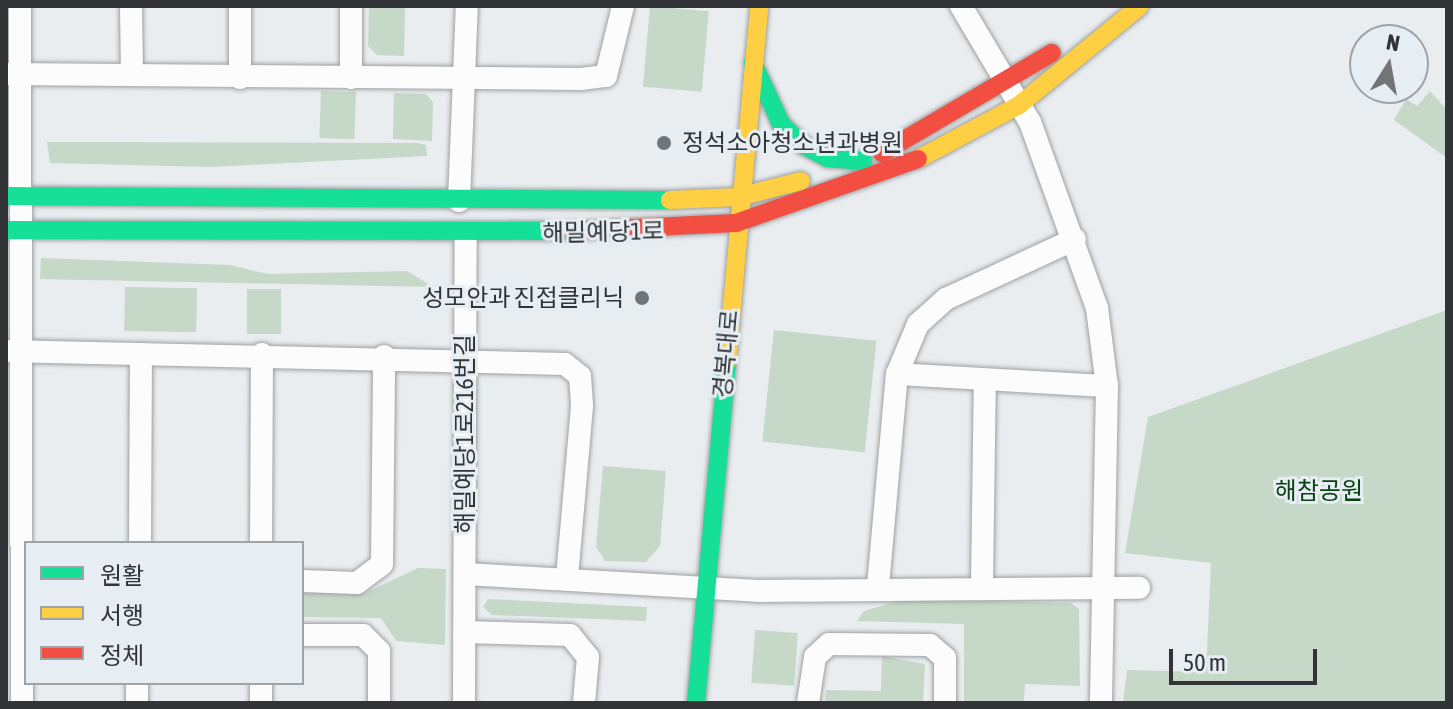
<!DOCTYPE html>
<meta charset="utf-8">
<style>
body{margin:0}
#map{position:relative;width:1453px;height:709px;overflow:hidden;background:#e9edf0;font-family:"Asap Condensed","Noto Sans KR",sans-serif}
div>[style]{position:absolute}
.green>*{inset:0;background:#c6d8c8;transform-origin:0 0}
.roads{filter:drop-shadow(0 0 2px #9ea1a2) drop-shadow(0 0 2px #9ea1a2)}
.street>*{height:22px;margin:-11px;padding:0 11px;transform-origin:11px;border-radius:11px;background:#fcfcfd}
.fast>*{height:18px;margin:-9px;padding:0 9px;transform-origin:9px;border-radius:9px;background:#16e098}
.slow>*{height:18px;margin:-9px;padding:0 9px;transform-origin:9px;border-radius:9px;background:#ffcf43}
.jam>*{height:18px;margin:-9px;padding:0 9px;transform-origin:9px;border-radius:9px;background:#f24e42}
.dots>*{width:22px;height:22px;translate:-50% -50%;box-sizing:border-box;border:4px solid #e6edf3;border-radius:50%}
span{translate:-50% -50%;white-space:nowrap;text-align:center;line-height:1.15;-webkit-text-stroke:6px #e6edf3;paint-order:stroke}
.poi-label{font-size:24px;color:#323437}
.left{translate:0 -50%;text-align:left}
.right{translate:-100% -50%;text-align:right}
.street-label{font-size:24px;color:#323437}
.park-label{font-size:24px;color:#0a4111}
.frame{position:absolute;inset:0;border:8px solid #323437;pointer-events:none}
.legend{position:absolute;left:24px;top:541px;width:280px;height:144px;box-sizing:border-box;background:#e6edf3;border:2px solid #9ea3a8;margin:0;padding:10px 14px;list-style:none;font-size:24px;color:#323437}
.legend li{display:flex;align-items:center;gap:16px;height:40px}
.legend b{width:40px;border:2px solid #9ea3a8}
.north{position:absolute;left:1349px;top:24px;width:80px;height:80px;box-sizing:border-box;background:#e6edf3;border:2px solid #9ea3a8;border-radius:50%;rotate:11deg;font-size:22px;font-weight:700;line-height:32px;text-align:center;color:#323437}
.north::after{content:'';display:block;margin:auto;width:28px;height:36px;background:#727578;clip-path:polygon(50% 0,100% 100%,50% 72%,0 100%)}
.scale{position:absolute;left:1169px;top:649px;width:148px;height:36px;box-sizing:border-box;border:4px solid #323437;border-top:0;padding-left:10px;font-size:24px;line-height:28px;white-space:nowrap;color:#323437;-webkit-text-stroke:6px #e6edf3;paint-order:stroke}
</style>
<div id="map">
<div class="green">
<i style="left:650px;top:6px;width:59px;height:81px;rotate:5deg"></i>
<i style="clip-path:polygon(369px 7px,405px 8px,404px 56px,377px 55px,368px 46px)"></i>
<i style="left:321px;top:91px;width:35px;height:47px;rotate:2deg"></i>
<i style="clip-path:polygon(1430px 91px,1447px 110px,1447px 158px,1394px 120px,1406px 99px,1417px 106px)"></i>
<i style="clip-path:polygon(394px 93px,426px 94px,433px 102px,432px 141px,393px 139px)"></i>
<i style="clip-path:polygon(47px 142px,418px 143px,426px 145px,427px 156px,210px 167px,50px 163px)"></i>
<i style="clip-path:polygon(41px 258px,230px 265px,268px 274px,407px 271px,433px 287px,40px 279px)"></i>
<i style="left:125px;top:287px;width:72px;height:44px;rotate:1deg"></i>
<i style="left:247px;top:289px;width:34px;height:45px"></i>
<i style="clip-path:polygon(1447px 310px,1447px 703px,1123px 703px,1127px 670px,1206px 672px,1211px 563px,1125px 553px,1148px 417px)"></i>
<i style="left:774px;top:330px;width:103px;height:112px;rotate:6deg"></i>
<i style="clip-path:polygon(603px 466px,666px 471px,660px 546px,646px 562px,605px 561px,596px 547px)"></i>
<i style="clip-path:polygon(418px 568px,446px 569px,445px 645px,396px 641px,381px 618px,302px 617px,302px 591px,365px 593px)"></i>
<i style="clip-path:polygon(488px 599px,647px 607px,646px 621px,492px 615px,483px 607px)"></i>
<i style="clip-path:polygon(905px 599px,1071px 603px,1079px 609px,1080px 686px,1025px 684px,1024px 703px,964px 703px,964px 624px,857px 621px,864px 611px)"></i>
<i style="left:755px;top:630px;width:43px;height:53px;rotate:4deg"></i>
<i style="clip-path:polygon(882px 656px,925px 664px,923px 703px,825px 703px,826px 690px,881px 691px)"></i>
</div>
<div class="roads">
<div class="street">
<i style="left:20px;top:6px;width:697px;rotate:89.84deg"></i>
<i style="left:131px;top:6px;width:69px;rotate:89.2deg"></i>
<i style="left:240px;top:6px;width:72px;rotate:90deg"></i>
<i style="left:961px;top:6px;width:135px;rotate:59.3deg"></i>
<i style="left:1030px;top:122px;width:198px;rotate:70.2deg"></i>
<i style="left:1097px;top:308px;width:79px;rotate:82.7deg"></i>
<i style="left:1107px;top:386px;width:317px;rotate:91.1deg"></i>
<i style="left:8px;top:74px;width:573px;rotate:0.5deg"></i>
<i style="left:581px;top:79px;width:25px;rotate:-7deg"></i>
<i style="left:606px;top:76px;width:72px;rotate:-76.3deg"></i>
<i style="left:351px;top:78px;width:72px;rotate:-90deg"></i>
<i style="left:459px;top:201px;width:195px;rotate:-87.7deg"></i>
<i style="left:6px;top:351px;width:559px;rotate:1.33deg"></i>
<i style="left:565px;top:364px;width:19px;rotate:39deg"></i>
<i style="left:580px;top:376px;width:30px;rotate:86deg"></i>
<i style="left:582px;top:406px;width:174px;rotate:95deg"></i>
<i style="left:897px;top:374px;width:210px;rotate:3.3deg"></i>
<i style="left:140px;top:543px;width:189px;rotate:-89.7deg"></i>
<i style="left:261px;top:543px;width:189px;rotate:-89.7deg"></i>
<i style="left:465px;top:574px;width:293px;rotate:3.3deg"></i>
<i style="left:758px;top:591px;width:381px;rotate:-0.5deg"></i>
<i style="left:302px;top:581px;width:55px;rotate:2.1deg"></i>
<i style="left:357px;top:583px;width:31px;rotate:-37deg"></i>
<i style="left:382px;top:564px;width:208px;rotate:-89.4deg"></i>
<i style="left:982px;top:584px;width:204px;rotate:-89.2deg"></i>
<i style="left:878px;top:586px;width:213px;rotate:-84.9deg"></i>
<i style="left:897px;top:374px;width:54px;rotate:-67.2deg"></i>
<i style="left:918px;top:324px;width:38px;rotate:-42deg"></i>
<i style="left:946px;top:299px;width:142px;rotate:-24.9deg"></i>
<i style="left:464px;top:632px;width:106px;rotate:1.6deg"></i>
<i style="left:570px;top:635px;width:28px;rotate:51deg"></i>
<i style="left:588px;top:657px;width:46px;rotate:95deg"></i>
<i style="left:302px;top:635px;width:61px"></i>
<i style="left:363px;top:635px;width:23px;rotate:45deg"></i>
<i style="left:379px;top:651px;width:52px;rotate:90deg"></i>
<i style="left:137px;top:683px;width:20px;rotate:90deg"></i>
<i style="left:261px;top:703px;width:20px;rotate:-90deg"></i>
<i style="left:464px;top:703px;width:467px;rotate:-89.8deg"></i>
<i style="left:808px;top:703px;width:47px;rotate:-81.3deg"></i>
<i style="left:815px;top:657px;width:19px;rotate:-43deg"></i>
<i style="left:829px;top:644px;width:101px;rotate:0.6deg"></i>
<i style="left:930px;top:645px;width:20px;rotate:41deg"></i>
<i style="left:945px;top:658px;width:45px;rotate:90deg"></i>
</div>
<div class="fast">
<i style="left:753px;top:63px;width:67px;rotate:65.3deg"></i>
<i style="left:781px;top:124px;width:30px;rotate:44deg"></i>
<i style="left:803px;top:145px;width:27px;rotate:28deg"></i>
<i style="left:827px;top:158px;width:36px;rotate:5deg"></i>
<i style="left:6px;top:196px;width:664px;rotate:0.35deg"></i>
<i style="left:6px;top:230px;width:565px;rotate:0.1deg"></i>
<i style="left:696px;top:703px;width:343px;rotate:-84.8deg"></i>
</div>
<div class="slow">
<i style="left:918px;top:159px;width:115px;rotate:-28.1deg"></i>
<i style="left:1019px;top:105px;width:156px;rotate:-39.3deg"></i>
<i style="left:670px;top:200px;width:68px;rotate:-2.5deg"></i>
<i style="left:738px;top:197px;width:65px;rotate:-14.3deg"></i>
<i style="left:727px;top:361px;width:356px;rotate:-84.8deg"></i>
</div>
<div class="jam">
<i style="left:882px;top:153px;width:197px;rotate:-30.5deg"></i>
<i style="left:571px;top:231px;width:165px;rotate:-2.8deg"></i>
<i style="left:736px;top:223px;width:193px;rotate:-19.4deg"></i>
</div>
</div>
<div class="dots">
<i style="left:664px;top:143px;background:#727578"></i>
<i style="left:642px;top:298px;background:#727578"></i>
</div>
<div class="poi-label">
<span class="left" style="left:682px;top:143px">정석소아청소년과병원</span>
<span class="right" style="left:624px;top:298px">성모안과 진접클리닉</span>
</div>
<div class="street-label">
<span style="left:603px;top:232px;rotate:-1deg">해밀예당1로</span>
<span style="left:726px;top:354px;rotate:-85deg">경복대로</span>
<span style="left:465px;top:434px;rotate:-90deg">해밀예당1로216번길</span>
</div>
<div class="park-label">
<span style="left:1319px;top:491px">해참공원</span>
</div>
<div class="frame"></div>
<ul class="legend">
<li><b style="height:10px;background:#16e098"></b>원활</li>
<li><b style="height:10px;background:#ffcf43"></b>서행</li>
<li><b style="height:10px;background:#f24e42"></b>정체</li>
</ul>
<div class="north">N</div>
<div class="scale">50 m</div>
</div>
